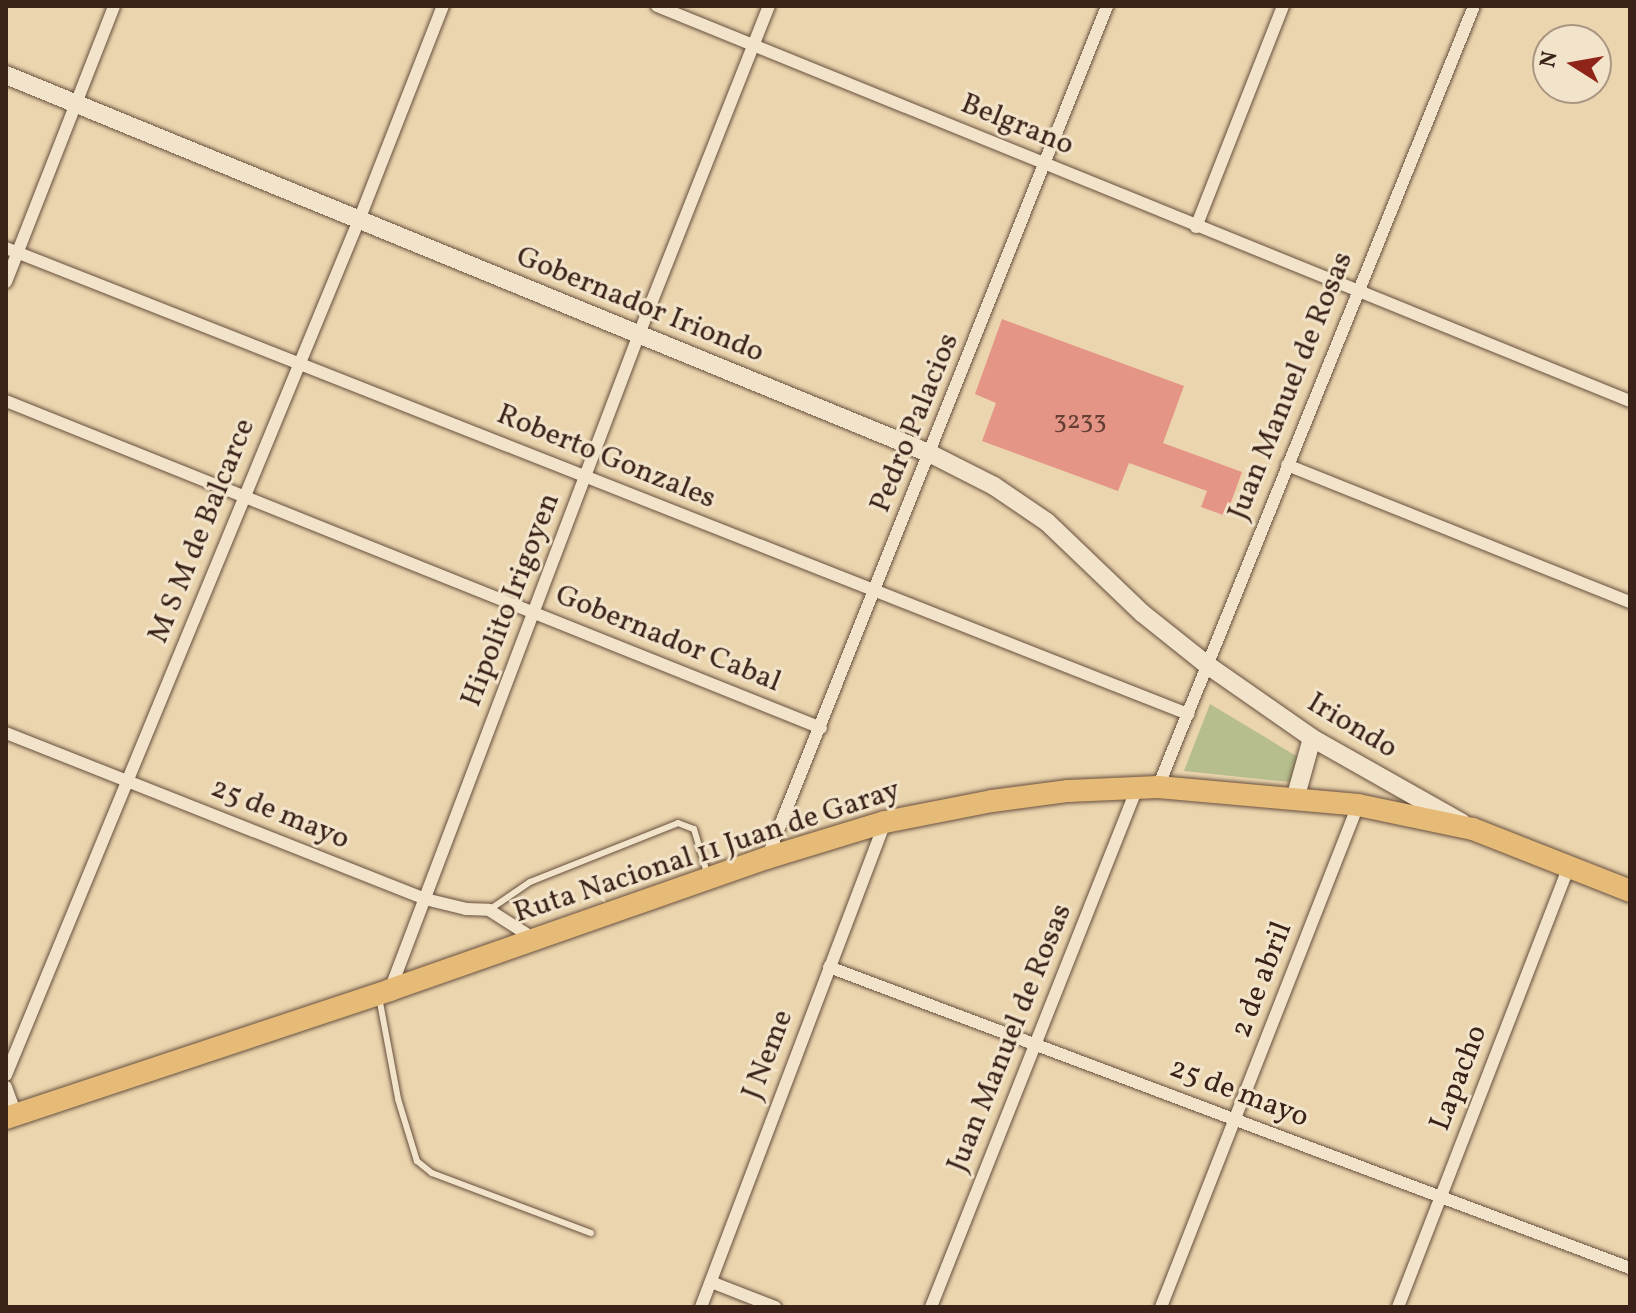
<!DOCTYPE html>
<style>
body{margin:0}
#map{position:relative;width:1636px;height:1313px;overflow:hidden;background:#ebd5ae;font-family:Vollkorn,serif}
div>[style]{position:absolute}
.green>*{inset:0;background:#b5be8c}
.building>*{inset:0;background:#e59586}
.roads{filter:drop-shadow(0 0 2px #674f3e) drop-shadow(0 0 2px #674f3e)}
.service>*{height:6px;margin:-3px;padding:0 3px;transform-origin:3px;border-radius:3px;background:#f2e4ca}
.minor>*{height:12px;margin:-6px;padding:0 6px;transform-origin:6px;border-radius:6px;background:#f2e4ca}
.secondary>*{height:18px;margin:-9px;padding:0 9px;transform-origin:9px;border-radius:9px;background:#f2e4ca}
.trunk>*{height:22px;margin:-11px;padding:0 11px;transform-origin:11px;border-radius:11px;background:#e6ba77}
span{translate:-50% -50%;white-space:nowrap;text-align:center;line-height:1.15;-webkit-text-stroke:6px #f2e4ca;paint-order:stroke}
.number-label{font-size:26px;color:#663f34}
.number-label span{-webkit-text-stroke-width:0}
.street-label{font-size:30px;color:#3b2219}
.frame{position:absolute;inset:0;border:8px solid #3b2219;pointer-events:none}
.north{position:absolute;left:1532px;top:24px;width:80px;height:80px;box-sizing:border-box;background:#f2e4ca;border:2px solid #a99683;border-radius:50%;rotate:281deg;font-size:22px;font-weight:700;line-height:32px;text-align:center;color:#3b2219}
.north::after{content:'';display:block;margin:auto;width:28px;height:36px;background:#8f2418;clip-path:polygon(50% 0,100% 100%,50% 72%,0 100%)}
</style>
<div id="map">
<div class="green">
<i style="clip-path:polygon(1210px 704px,1298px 757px,1290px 782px,1184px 771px)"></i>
</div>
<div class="building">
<i style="clip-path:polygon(1002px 319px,1184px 386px,1163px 443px,1242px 472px,1226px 516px,1201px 507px,1207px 491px,1129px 463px,1118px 491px,982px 441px,996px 403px,975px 394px)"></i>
</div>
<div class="roads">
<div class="service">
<i style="left:489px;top:910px;width:50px;rotate:-34.3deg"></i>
<i style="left:530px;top:882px;width:159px;rotate:-21.7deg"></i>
<i style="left:678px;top:823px;width:17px;rotate:21deg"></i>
<i style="left:694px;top:829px;width:46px;rotate:73.5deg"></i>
<i style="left:379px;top:997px;width:104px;rotate:79.4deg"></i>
<i style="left:398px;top:1099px;width:65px;rotate:73deg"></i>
<i style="left:417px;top:1161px;width:19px;rotate:39deg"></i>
<i style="left:432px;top:1173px;width:170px;rotate:20.7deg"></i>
</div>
<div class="minor">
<i style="left:657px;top:6px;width:1050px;rotate:22.1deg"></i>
<i style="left:1196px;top:227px;width:238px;rotate:-68.5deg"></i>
<i style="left:6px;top:248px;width:1271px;rotate:21.52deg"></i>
<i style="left:6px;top:282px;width:296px;rotate:-68.6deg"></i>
<i style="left:6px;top:401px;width:878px;rotate:21.86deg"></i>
<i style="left:1287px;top:465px;width:369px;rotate:21.8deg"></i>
<i style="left:6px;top:733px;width:451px;rotate:21.6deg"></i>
<i style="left:425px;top:899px;width:42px;rotate:13.7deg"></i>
<i style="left:466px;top:909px;width:23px;rotate:2deg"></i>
<i style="left:489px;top:910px;width:52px;rotate:32.5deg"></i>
<i style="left:1158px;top:787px;width:843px;rotate:-67.97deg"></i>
<i style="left:767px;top:858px;width:917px;rotate:-68.24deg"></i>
<i style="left:829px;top:967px;width:856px;rotate:20.6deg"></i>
<i style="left:390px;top:990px;width:702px;rotate:-69.21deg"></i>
<i style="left:639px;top:334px;width:353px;rotate:-68.4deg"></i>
<i style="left:6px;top:1075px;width:925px;rotate:-67.57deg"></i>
<i style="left:359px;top:220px;width:230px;rotate:-68.6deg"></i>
<i style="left:6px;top:1087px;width:30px;rotate:70deg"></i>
<i style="left:711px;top:1282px;width:69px;rotate:21.3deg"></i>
<i style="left:701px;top:1307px;width:519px;rotate:-69.22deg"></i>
<i style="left:931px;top:1307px;width:558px;rotate:-68.35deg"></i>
<i style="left:1161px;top:1307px;width:539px;rotate:-68.57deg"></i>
<i style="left:1398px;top:1307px;width:472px;rotate:-68.8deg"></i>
</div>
<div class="secondary">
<i style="left:6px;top:75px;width:1000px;rotate:22.28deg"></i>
<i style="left:931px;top:454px;width:71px;rotate:26.9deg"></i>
<i style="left:994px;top:486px;width:64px;rotate:34.2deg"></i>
<i style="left:1047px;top:522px;width:132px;rotate:43.8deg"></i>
<i style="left:1142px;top:613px;width:82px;rotate:38.6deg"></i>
<i style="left:1206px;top:664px;width:129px;rotate:34.9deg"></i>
<i style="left:1312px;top:738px;width:172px;rotate:29.5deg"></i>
<i style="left:1295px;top:799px;width:63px;rotate:-74.4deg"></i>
</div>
<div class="trunk">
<i style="left:6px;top:1118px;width:405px;rotate:-18.4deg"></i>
<i style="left:390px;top:990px;width:399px;rotate:-19.3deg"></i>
<i style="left:767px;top:858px;width:123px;rotate:-17deg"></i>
<i style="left:885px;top:822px;width:109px;rotate:-11.1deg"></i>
<i style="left:992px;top:801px;width:77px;rotate:-7.5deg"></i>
<i style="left:1068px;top:791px;width:90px;rotate:-2.5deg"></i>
<i style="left:1158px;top:787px;width:201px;rotate:5.1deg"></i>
<i style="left:1358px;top:805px;width:117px;rotate:11.8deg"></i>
<i style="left:1473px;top:829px;width:169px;rotate:21.5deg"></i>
</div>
</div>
<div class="number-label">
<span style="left:1080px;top:422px">3233</span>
</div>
<div class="street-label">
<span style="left:1017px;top:125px;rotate:22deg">Belgrano</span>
<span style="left:640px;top:305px;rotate:22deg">Gobernador Iriondo</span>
<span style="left:1291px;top:386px;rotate:-68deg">Juan Manuel de Rosas</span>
<span style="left:915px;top:423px;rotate:-68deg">Pedro Palacios</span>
<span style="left:606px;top:457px;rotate:22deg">Roberto Gonzales</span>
<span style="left:202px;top:531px;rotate:-68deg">M S M de Balcarce</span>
<span style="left:511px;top:600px;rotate:-69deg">Hipolito Irigoyen</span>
<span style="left:668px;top:639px;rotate:22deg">Gobernador Cabal</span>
<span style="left:1352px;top:726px;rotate:31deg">Iriondo</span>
<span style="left:280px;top:814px;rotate:22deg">25 de mayo</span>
<span style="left:707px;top:852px;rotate:-18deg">Ruta Nacional 11 Juan de Garay</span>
<span style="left:1262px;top:980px;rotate:-69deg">2 de abril</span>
<span style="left:1010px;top:1038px;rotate:-68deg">Juan Manuel de Rosas</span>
<span style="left:768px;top:1055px;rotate:-69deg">J Neme</span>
<span style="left:1459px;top:1078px;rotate:-69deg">Lapacho</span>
<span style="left:1239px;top:1093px;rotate:21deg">25 de mayo</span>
</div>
<div class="frame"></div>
<div class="north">N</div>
</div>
